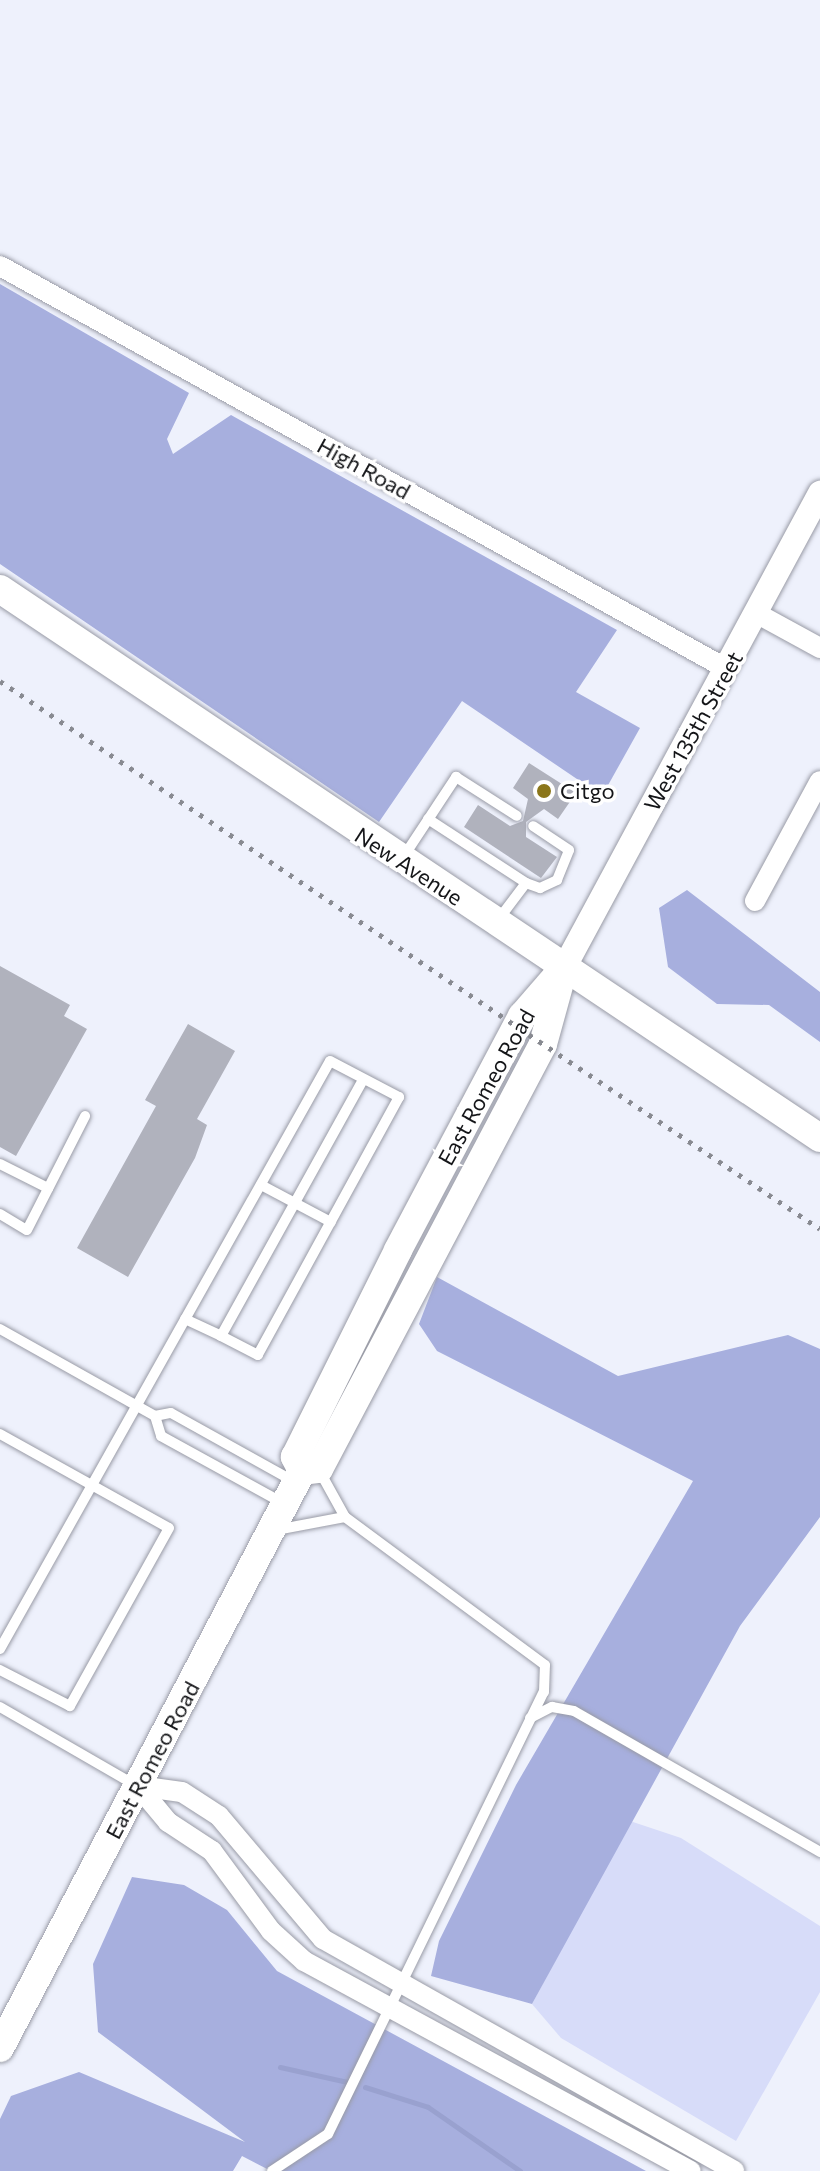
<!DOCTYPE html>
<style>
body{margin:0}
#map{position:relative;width:820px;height:2171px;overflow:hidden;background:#eef1fc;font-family:Commissioner,sans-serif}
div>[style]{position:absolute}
.green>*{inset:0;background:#d7dcf9}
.forest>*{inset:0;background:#a7afde}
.stream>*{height:5px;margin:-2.5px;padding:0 2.5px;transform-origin:2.5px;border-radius:2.5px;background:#99a1cf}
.building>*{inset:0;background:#b0b2bd}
.roads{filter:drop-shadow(0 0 2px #999ba6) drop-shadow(0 0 2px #999ba6)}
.service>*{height:10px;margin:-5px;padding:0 5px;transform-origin:5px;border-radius:5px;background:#fff}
.minor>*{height:20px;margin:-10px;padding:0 10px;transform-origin:10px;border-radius:10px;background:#fff}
.tertiary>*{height:24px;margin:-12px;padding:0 12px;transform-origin:12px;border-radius:12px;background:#fff}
.secondary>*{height:28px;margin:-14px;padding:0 14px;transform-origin:14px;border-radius:14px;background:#fff}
.rail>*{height:5px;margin-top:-2.5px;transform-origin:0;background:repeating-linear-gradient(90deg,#888a91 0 4px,transparent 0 12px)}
.dots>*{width:22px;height:22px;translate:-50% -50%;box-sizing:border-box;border:4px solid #fff;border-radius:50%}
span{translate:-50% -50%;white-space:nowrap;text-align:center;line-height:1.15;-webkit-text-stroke:7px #fff;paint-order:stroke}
.street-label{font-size:22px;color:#141518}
.poi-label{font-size:22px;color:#141518}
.left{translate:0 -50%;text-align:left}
</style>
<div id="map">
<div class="green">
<i style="clip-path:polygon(630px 1821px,681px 1838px,820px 1926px,820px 1992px,736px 2141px,561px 2038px,532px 2004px)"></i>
</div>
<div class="forest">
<i style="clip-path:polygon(0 284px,189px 393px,167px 439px,173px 454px,231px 415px,617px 630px,576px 692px,640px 728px,602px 796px,462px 701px,379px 822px,0 564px)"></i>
<i style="clip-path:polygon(687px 890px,820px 992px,820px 1042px,769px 1005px,717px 1004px,668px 967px,659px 908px)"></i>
<i style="clip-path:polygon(437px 1277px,618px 1376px,788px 1335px,820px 1349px,820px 1517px,740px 1626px,532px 2004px,431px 1976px,439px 1941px,516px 1785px,693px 1481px,437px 1351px,419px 1324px)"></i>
<i style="clip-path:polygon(132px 1877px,184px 1885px,227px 1910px,277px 1971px,646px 2171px,271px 2171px,242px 2156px,233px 2171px,0 2171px,0 2119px,11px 2096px,79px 2072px,245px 2142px,98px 2032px,93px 1964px)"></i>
</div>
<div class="stream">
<i style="left:280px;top:2067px;width:69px;rotate:12.6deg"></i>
<i style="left:365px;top:2087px;width:66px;rotate:17.6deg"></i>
<i style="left:428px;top:2107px;width:112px;rotate:34.8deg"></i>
</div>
<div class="building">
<i style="clip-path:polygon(529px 763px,576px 793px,558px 819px,544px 809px,526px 822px,526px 837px,557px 857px,541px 878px,464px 827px,478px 805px,510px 826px,523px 821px,528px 799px,513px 788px)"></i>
<i style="clip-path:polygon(0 966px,70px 1005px,64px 1016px,87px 1029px,16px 1156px,0 1147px)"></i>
<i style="clip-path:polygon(188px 1024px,235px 1051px,197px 1119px,207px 1125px,195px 1158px,128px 1277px,77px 1248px,156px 1106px,145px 1100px)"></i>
</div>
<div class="roads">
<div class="service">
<i style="left:428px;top:819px;width:117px;rotate:33.1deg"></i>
<i style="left:404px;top:856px;width:95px;rotate:-56.6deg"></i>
<i style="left:456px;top:777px;width:72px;rotate:32.6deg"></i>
<i style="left:498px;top:920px;width:46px;rotate:-52.9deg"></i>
<i style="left:526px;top:883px;width:15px;rotate:20deg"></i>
<i style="left:540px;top:888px;width:19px;rotate:-25deg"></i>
<i style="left:557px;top:880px;width:32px;rotate:-68deg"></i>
<i style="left:569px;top:850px;width:43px;rotate:-146.3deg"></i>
<i style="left:0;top:1164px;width:54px;rotate:26.6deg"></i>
<i style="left:261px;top:1185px;width:79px;rotate:27.9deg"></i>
<i style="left:0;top:1214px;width:31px;rotate:31deg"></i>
<i style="left:27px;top:1230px;width:128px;rotate:-63deg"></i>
<i style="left:185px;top:1319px;width:40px;rotate:25deg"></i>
<i style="left:221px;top:1336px;width:293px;rotate:-61deg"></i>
<i style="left:0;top:1329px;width:178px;rotate:29.3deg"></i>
<i style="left:155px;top:1416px;width:16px;rotate:-11deg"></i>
<i style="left:171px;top:1413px;width:140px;rotate:29.1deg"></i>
<i style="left:155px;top:1416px;width:21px;rotate:73deg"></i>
<i style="left:161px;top:1436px;width:137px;rotate:28.8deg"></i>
<i style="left:0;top:1434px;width:193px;rotate:29.1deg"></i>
<i style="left:169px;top:1528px;width:204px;rotate:119.1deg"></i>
<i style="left:70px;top:1706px;width:79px;rotate:-152.8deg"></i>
<i style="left:276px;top:1530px;width:70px;rotate:-10.7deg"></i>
<i style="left:0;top:1649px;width:674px;rotate:-60.7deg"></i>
<i style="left:330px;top:1061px;width:78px;rotate:27.6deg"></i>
<i style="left:399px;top:1097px;width:294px;rotate:118.7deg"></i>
<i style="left:258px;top:1355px;width:42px;rotate:-152.8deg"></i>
<i style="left:0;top:1707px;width:158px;rotate:30deg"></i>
<i style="left:530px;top:1718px;width:25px;rotate:-27deg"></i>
<i style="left:552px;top:1707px;width:22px;rotate:10deg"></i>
<i style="left:574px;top:1711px;width:284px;rotate:29.8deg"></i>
<i style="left:272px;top:2171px;width:67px;rotate:-33.5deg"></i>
<i style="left:328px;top:2134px;width:492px;rotate:-64deg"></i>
<i style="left:544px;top:1692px;width:27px;rotate:-88deg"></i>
<i style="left:545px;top:1665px;width:249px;rotate:-143.5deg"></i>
<i style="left:345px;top:1517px;width:54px;rotate:-119deg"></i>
</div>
<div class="minor">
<i style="left:0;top:266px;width:831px;rotate:29deg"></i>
<i style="left:756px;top:613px;width:73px;rotate:28.7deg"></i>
<i style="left:755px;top:901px;width:136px;rotate:-61.6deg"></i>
<i style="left:138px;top:1786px;width:44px;rotate:7.8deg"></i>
<i style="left:182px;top:1792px;width:44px;rotate:33deg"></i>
<i style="left:219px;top:1816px;width:161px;rotate:49.8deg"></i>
<i style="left:323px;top:1939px;width:472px;rotate:29.4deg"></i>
<i style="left:138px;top:1786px;width:47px;rotate:50.2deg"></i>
<i style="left:168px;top:1822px;width:53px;rotate:33.4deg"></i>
<i style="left:212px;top:1851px;width:99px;rotate:53.6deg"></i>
<i style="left:271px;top:1931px;width:45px;rotate:42.3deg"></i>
<i style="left:304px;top:1961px;width:440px;rotate:28.5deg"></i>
</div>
<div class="tertiary">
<i style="left:564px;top:968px;width:540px;rotate:-61.68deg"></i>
</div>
<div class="secondary">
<i style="left:0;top:589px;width:987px;rotate:33.8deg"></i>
<i style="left:302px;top:1471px;width:17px;rotate:-7deg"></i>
<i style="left:319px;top:1469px;width:480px;rotate:-62.2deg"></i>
<i style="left:543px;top:1044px;width:79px;rotate:-74.6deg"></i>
<i style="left:302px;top:1471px;width:16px;rotate:-117deg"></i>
<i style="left:295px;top:1457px;width:231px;rotate:-63.5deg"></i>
<i style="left:398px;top:1250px;width:265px;rotate:-62.1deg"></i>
<i style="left:522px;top:1016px;width:60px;rotate:-49.1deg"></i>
<i style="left:0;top:2048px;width:651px;rotate:-62.37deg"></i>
</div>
</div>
<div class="rail">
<i style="left:0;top:681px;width:986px;rotate:33.75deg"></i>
</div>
<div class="dots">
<i style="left:544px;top:791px;background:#8b761a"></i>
</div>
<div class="street-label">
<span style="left:364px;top:468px;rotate:29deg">High Road</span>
<span style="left:693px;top:731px;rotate:-61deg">West 135th Street</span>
<span style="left:409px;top:866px;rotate:33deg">New Avenue</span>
<span style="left:486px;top:1087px;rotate:-61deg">East Romeo Road</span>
<span style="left:152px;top:1760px;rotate:-62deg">East Romeo Road</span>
</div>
<div class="poi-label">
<span class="left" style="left:560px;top:791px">Citgo</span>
</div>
</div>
